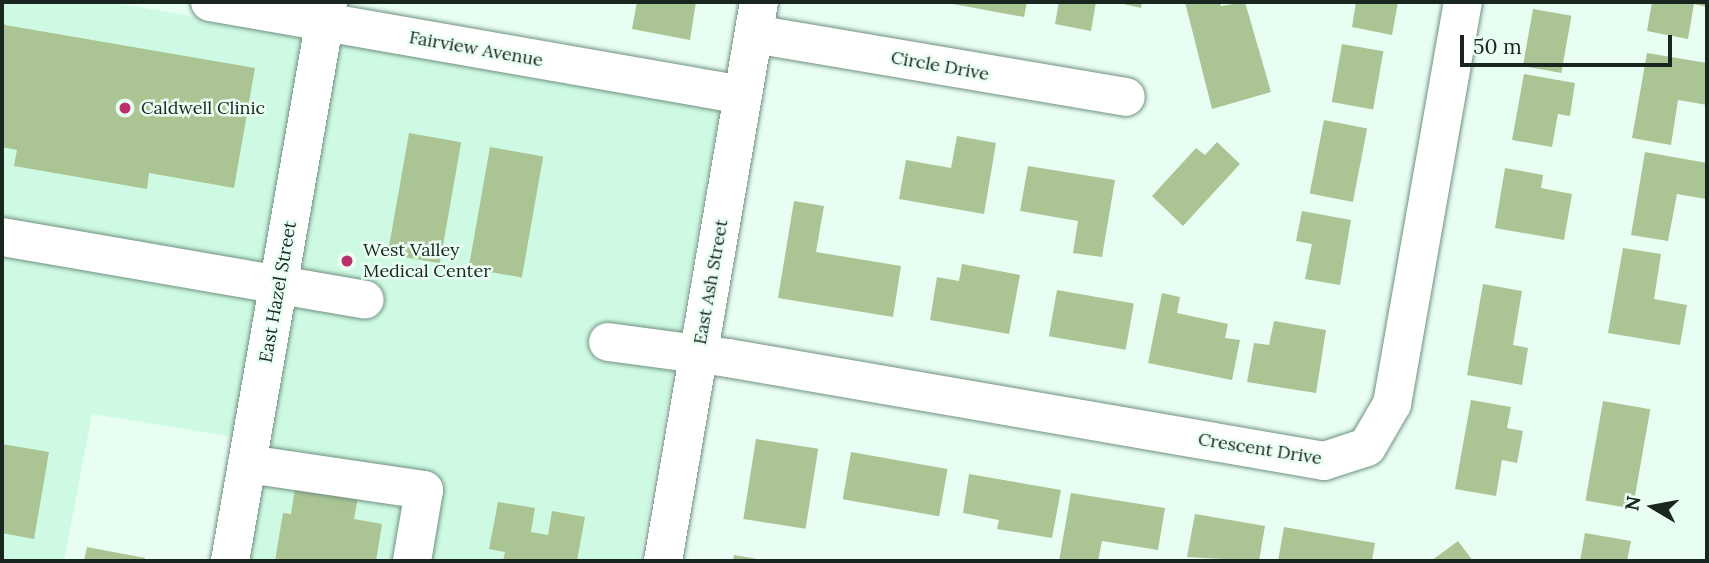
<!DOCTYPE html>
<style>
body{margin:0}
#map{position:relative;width:1709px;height:563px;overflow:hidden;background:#e9fef3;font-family:Lora,serif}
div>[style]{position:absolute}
.built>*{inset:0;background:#cefae3}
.building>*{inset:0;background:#abc493;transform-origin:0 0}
.roads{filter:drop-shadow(0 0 2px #709181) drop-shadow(0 0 2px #709181)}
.minor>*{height:38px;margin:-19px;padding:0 19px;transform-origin:19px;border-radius:19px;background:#fff}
.dots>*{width:19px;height:19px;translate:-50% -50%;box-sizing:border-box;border:4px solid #e9fef3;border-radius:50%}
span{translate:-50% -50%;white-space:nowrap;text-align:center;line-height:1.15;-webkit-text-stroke:5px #e9fef3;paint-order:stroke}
.street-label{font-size:18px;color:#19261f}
.poi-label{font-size:18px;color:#19261f}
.left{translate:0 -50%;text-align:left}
.frame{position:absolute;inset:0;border:4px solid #19261f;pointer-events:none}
.north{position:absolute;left:1618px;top:472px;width:70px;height:70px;-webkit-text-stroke:5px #e9fef3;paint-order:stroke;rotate:280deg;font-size:19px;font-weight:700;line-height:28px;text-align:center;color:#19261f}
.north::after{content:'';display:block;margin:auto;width:24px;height:32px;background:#19261f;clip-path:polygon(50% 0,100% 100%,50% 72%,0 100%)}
.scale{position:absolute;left:1460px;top:35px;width:212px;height:32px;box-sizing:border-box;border:4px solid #19261f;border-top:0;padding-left:9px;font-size:21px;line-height:24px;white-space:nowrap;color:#19261f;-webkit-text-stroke:5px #e9fef3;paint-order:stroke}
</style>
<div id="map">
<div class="built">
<i style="clip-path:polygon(2px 2px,110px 2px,720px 108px,639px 561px,248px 561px,269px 443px,92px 414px,64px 561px,2px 561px)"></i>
</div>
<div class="building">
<i style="clip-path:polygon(637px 2px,696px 2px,690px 40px,632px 29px)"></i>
<i style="clip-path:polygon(942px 2px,1027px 2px,1024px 17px)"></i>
<i style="clip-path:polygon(1059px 2px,1096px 2px,1091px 31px,1055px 24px)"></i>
<i style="clip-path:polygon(1115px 2px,1142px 2px,1141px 8px)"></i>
<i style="clip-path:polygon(1185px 2px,1220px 2px,1221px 6px,1245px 2px,1271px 92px,1212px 109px)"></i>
<i style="clip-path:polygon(1356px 2px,1398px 2px,1392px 35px,1352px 27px)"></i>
<i style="clip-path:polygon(1652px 2px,1707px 2px,1707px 7px,1694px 4px,1688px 39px,1647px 31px)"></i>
<i style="left:1533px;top:9px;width:39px;height:58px;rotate:10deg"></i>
<i style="clip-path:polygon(2px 19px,5px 25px,255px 68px,234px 188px,149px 173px,147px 189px,14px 166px,17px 150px,2px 147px)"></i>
<i style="left:1342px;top:44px;width:42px;height:59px;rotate:10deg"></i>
<i style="clip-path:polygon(1647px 53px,1707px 63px,1707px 105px,1678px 100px,1671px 145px,1632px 138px)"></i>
<i style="clip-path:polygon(1524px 74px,1575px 83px,1570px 116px,1558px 114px,1552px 147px,1512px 140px)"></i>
<i style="left:1324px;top:120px;width:44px;height:75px;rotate:11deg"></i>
<i style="left:409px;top:133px;width:53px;height:123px;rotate:10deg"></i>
<i style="clip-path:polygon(957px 136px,996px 143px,984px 214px,899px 199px,906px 160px,951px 168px)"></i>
<i style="clip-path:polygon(1217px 142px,1240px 164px,1183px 226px,1152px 196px,1196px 148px,1205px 155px)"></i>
<i style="left:490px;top:147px;width:54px;height:123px;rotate:10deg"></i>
<i style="clip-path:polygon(1645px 152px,1707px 163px,1706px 199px,1677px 194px,1668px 241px,1631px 235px)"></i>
<i style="clip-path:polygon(1028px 166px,1115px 180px,1102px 257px,1073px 253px,1078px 221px,1020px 211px)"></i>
<i style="clip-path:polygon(1505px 168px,1543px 175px,1541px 188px,1572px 194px,1564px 240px,1495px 228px)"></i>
<i style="clip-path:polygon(794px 201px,824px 206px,816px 252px,901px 266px,893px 317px,778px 298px)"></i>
<i style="clip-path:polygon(1302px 211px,1351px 220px,1340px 285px,1305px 279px,1312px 244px,1296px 241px)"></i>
<i style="clip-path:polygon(1623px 248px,1661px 254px,1654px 299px,1687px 305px,1680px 345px,1608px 333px)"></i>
<i style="clip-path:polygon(962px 264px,1020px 275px,1009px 334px,930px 320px,937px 277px,959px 281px)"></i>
<i style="clip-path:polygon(1483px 284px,1522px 291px,1513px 345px,1528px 348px,1522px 385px,1467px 375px)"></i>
<i style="left:1057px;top:290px;width:78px;height:47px;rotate:10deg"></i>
<i style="clip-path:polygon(1162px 293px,1180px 297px,1177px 313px,1228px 324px,1225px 338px,1240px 340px,1232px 380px,1148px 363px)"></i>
<i style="clip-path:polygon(1274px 321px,1326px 330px,1316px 393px,1247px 382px,1254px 343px,1269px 345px)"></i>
<i style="clip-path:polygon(1471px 400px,1511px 407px,1507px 428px,1523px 431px,1517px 463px,1502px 460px,1496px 496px,1455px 489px)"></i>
<i style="left:1603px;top:401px;width:48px;height:101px;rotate:10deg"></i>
<i style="left:756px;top:439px;width:63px;height:81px;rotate:9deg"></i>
<i style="clip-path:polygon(2px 444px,49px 452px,34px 539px,2px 533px)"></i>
<i style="left:851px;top:452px;width:98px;height:48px;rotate:10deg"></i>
<i style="clip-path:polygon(969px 474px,1061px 490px,1052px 538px,997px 529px,999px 520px,963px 513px)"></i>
<i style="clip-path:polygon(297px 475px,360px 486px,354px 519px,382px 524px,376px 561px,275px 561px,283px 513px,291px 514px)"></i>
<i style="clip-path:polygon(1071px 493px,1165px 508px,1158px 550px,1102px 541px,1098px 561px,1059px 561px)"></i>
<i style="clip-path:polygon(498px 502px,535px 508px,531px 532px,548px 535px,552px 511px,585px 517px,577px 561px,503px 561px,505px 552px,489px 549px)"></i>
<i style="clip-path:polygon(1195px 514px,1265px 526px,1259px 561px,1187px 557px)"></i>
<i style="clip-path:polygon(1284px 527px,1375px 543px,1372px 561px,1278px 561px)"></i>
<i style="clip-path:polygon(1585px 533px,1631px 541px,1627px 561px,1580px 561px)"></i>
<i style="clip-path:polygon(1458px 541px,1473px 561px,1431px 561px)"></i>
<i style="clip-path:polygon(87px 547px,145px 558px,144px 561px,84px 561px)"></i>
<i style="clip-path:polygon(734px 555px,763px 560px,763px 561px,733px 561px)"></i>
</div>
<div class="roads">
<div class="minor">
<i style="left:210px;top:2px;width:541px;rotate:9.9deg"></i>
<i style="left:754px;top:34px;width:377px;rotate:9.6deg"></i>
<i style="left:2px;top:237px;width:368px;rotate:9.8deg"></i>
<i style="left:608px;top:342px;width:121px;rotate:7.6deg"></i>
<i style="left:728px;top:358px;width:605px;rotate:9.8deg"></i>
<i style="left:1324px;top:461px;width:45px;rotate:-18deg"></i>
<i style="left:1367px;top:447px;width:50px;rotate:-59.8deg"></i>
<i style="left:1392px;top:404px;width:408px;rotate:-80deg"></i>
<i style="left:248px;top:464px;width:178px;rotate:8.4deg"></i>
<i style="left:424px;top:490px;width:72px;rotate:99.6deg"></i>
<i style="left:230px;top:561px;width:568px;rotate:-80.06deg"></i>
<i style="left:663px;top:561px;width:567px;rotate:-80.26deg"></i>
</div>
</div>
<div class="dots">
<i style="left:125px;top:108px;background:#b9306c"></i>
<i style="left:347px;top:261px;background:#b9306c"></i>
</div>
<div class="street-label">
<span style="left:476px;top:49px;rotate:10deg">Fairview Avenue</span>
<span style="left:940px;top:66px;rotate:10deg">Circle Drive</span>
<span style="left:711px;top:282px;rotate:-80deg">East Ash Street</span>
<span style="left:278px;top:292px;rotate:-80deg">East Hazel Street</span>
<span style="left:1260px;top:449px;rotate:9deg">Crescent Drive</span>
</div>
<div class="poi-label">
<span class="left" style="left:141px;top:108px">Caldwell Clinic</span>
<span class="left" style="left:363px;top:261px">West Valley<br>Medical Center</span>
</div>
<div class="frame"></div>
<div class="north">N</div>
<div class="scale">50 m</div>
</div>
